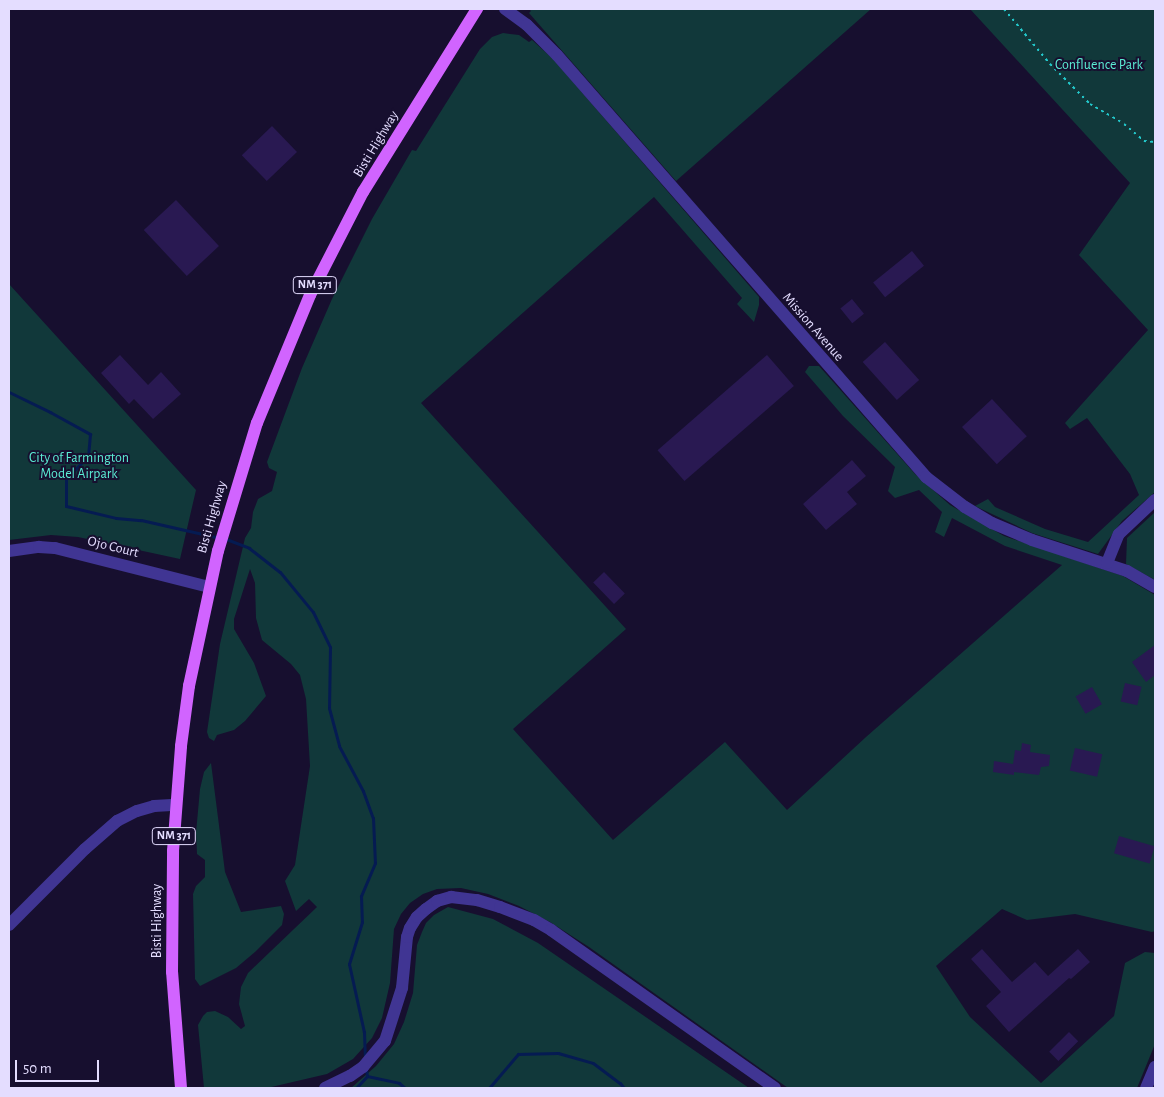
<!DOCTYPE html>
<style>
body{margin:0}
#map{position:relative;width:1164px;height:1097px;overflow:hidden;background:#170f2f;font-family:"Alegreya Sans",sans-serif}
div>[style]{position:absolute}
.green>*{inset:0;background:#11383a}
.stream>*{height:3px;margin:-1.5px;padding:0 1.5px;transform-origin:1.5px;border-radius:1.5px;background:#051b52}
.building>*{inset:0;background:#291952;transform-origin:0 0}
.path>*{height:2px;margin-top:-1px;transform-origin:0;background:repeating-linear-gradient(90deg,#23cacd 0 2.5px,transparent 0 6.5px)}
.minor>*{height:12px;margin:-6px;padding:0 6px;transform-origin:6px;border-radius:6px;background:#403593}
.major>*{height:12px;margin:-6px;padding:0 6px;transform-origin:6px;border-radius:6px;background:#d164ff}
span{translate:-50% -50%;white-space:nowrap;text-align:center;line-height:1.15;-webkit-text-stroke:4px #170f2f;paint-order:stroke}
.shield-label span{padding:1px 4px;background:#170f2f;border:1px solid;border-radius:4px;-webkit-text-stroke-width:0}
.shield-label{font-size:12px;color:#e4ddff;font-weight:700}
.park-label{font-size:14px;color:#5bedd4}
.street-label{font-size:14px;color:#e4ddff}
.frame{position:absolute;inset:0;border:10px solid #e4ddff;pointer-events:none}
.scale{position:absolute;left:15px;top:1060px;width:84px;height:22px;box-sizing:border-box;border:2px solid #e4ddff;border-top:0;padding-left:6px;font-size:15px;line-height:18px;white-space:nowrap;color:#e4ddff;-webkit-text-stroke:4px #170f2f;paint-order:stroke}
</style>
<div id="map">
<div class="green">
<i style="clip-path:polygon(529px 9px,871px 9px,676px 181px,529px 13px,531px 11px)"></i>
<i style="clip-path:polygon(970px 9px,1155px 9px,1155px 492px,1122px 521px,1098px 554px,1032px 533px,975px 506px,988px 499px,995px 507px,1045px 529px,1088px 542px,1139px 495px,1130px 474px,1087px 418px,1070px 429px,1065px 423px,1148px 330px,1079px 255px,1130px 183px)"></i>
<i style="clip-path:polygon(503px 33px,519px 35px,529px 42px,532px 40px,553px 59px,759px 297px,759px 305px,754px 322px,737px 304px,742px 298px,654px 197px,421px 403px,626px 629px,513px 729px,613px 840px,725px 742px,787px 810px,866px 737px,1062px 565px,1005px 546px,952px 518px,944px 537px,935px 532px,942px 512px,919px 490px,895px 498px,888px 491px,895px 467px,843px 416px,805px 372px,809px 366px,819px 366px,915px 474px,950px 505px,1004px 536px,1123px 576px,1155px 595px,1155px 931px,1152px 932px,1075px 914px,1027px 920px,1002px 909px,936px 966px,970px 1017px,1041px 1083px,1114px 1016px,1125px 963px,1145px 952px,1155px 953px,1155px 1044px,1137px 1088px,788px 1088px,589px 947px,550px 922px,519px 906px,488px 894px,461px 888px,437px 889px,423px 894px,410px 903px,401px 914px,394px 929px,390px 983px,382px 1018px,372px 1038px,353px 1059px,327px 1074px,267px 1088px,204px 1088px,198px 1025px,203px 1016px,207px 1012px,215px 1011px,228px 1017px,241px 1029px,245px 1026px,239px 1004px,241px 987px,248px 973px,317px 907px,309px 899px,296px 911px,285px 881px,295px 865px,310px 766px,306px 699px,300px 675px,291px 664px,262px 640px,256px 618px,255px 583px,250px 569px,234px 619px,234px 629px,254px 663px,266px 696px,245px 721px,234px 730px,217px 735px,214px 741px,209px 738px,207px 732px,220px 644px,245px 538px,251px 528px,253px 512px,258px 499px,272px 491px,277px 472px,269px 468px,267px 462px,302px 368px,332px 299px,372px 219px,412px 150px,416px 151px,480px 49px,492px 37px)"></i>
<i style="clip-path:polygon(9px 284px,196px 490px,180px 559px,78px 537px,51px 535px,9px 540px)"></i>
<i style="clip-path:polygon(1155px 512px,1155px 580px,1126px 564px,1127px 538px)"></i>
<i style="clip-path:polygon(211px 763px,225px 872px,241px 912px,281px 906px,284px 914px,282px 925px,255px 952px,236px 968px,200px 986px,195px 979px,193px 894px,196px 886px,205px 877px,205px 860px,197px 854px,196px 833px,200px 789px,204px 772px)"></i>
<i style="clip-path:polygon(448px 907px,493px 919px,538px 943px,749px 1088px,351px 1088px,376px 1066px,394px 1044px,404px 1022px,413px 993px,417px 945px,422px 932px,426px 923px,434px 915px)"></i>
</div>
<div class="stream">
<i style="left:9px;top:392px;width:46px;rotate:26deg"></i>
<i style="left:50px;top:412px;width:46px;rotate:28.8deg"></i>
<i style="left:90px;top:434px;width:22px;rotate:95deg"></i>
<i style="left:88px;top:456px;width:32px;rotate:134deg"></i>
<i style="left:66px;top:479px;width:27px;rotate:90deg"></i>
<i style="left:66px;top:506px;width:51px;rotate:13.5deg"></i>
<i style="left:116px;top:518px;width:25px;rotate:5deg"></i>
<i style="left:141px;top:520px;width:81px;rotate:12.8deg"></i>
<i style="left:226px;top:539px;width:25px;rotate:21deg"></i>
<i style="left:249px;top:548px;width:39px;rotate:38deg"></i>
<i style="left:280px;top:572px;width:52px;rotate:50.5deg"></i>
<i style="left:313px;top:612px;width:39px;rotate:64deg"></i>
<i style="left:330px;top:647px;width:61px;rotate:90.9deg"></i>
<i style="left:329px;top:708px;width:39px;rotate:75deg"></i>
<i style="left:339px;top:746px;width:51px;rotate:61.9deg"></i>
<i style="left:363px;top:791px;width:29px;rotate:70deg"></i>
<i style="left:373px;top:818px;width:45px;rotate:87.5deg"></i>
<i style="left:375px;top:863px;width:36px;rotate:113deg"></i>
<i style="left:361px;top:896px;width:26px;rotate:88deg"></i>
<i style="left:362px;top:922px;width:44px;rotate:107.2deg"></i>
<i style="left:349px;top:964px;width:70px;rotate:77.6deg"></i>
<i style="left:364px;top:1032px;width:26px;rotate:88deg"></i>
<i style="left:367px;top:1076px;width:33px;rotate:12deg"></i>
<i style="left:399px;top:1083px;width:8px;rotate:40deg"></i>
<i style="left:356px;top:1088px;width:16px;rotate:-47deg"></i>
<i style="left:367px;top:1076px;width:7px;rotate:-98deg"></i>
<i style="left:489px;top:1088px;width:45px;rotate:-49.5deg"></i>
<i style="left:518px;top:1054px;width:40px;rotate:-1.4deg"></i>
<i style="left:558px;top:1053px;width:36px;rotate:16deg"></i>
<i style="left:593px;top:1063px;width:34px;rotate:37deg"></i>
<i style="left:620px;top:1083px;width:6px;rotate:51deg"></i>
</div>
<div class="building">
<i style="left:272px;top:126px;width:36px;height:42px;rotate:46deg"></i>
<i style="left:176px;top:200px;width:63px;height:44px;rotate:47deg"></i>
<i style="left:912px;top:251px;width:19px;height:50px;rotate:51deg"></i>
<i style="left:852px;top:299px;width:19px;height:15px;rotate:51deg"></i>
<i style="left:885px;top:342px;width:51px;height:30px;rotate:48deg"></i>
<i style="clip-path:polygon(120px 355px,148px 385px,161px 372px,181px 394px,153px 419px,134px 399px,129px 404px,101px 373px)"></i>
<i style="left:767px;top:355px;width:41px;height:145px;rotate:49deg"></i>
<i style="left:992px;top:399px;width:51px;height:41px;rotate:47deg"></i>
<i style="clip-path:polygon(852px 460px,866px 476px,847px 492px,857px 504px,826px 530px,803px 504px)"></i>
<i style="left:604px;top:572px;width:30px;height:15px;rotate:46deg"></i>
<i style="clip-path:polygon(1155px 645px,1155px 675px,1146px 682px,1132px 662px)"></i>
<i style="left:1125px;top:683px;width:17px;height:19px;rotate:13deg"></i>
<i style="left:1092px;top:687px;width:20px;height:19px;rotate:60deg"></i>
<i style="clip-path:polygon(1022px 743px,1031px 745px,1030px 752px,1050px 755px,1049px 766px,1041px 767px,1039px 775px,1014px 772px,1014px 775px,993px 772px,994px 761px,1013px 764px,1015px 750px,1021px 751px)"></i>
<i style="left:1075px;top:748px;width:28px;height:23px;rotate:13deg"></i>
<i style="left:1119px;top:836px;width:37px;height:18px;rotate:16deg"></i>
<i style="clip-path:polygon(982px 949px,1012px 982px,1035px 962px,1048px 976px,1078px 949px,1090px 962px,1071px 979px,1069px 978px,1009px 1032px,986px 1006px,1001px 992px,971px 959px)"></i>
<i style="left:1069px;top:1032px;width:13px;height:28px;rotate:45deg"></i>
</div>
<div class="path">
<i style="left:1004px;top:9px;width:72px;rotate:50.1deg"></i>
<i style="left:1050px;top:64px;width:57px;rotate:45deg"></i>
<i style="left:1090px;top:104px;width:39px;rotate:30deg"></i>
<i style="left:1124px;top:124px;width:26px;rotate:40deg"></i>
<i style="left:1144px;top:141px;width:11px;rotate:5deg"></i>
</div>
<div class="minor">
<i style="left:505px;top:9px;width:27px;rotate:36deg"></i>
<i style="left:527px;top:25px;width:42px;rotate:45deg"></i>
<i style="left:557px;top:55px;width:561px;rotate:48.83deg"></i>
<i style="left:926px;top:477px;width:49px;rotate:37.6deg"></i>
<i style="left:965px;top:507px;width:31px;rotate:31deg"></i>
<i style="left:992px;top:523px;width:43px;rotate:23deg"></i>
<i style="left:1032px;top:540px;width:100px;rotate:18.1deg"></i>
<i style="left:1127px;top:571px;width:32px;rotate:30deg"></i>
<i style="left:9px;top:551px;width:30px;rotate:-8deg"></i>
<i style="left:39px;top:547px;width:16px;rotate:4deg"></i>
<i style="left:55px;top:548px;width:159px;rotate:14.2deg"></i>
<i style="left:1107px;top:563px;width:31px;rotate:-68deg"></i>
<i style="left:1119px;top:534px;width:50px;rotate:-43.4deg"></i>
<i style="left:9px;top:925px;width:107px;rotate:-45deg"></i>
<i style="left:85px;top:849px;width:43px;rotate:-41.2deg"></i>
<i style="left:117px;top:821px;width:22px;rotate:-27deg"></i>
<i style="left:137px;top:811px;width:18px;rotate:-16deg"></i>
<i style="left:154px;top:806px;width:22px;rotate:-3deg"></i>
<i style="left:325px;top:1088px;width:28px;rotate:-26deg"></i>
<i style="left:350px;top:1076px;width:16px;rotate:-35deg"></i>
<i style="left:363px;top:1067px;width:34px;rotate:-50deg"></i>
<i style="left:385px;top:1041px;width:56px;rotate:-72.2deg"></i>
<i style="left:402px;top:988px;width:51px;rotate:-84.4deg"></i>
<i style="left:407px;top:937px;width:9px;rotate:-72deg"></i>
<i style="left:410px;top:928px;width:13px;rotate:-58deg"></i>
<i style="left:417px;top:917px;width:12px;rotate:-42deg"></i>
<i style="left:426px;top:909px;width:14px;rotate:-36deg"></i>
<i style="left:437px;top:901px;width:15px;rotate:-16deg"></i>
<i style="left:451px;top:897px;width:26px;rotate:7deg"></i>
<i style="left:477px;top:900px;width:24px;rotate:17deg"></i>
<i style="left:500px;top:907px;width:36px;rotate:21deg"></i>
<i style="left:534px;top:920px;width:20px;rotate:30deg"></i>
<i style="left:551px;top:930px;width:274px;rotate:35.2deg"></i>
<i style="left:1146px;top:1088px;width:23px;rotate:-67deg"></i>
</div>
<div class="major">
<i style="left:181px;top:1088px;width:116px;rotate:-94.4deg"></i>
<i style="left:172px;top:972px;width:121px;rotate:-89.5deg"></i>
<i style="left:173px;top:851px;width:105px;rotate:-85.6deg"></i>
<i style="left:181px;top:746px;width:61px;rotate:-82.4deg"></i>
<i style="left:189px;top:686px;width:138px;rotate:-77.9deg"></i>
<i style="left:218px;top:551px;width:134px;rotate:-73.1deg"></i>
<i style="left:257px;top:423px;width:139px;rotate:-67.5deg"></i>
<i style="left:310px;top:295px;width:116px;rotate:-62.8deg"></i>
<i style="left:363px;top:192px;width:216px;rotate:-58.1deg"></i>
</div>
<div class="shield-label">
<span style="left:315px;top:285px">NM 371</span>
<span style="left:174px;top:836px">NM 371</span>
</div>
<div class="park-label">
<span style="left:1099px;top:65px">Confluence Park</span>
<span style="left:79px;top:466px">City of Farmington<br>Model Airpark</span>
</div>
<div class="street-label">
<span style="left:376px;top:144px;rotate:-59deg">Bisti Highway</span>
<span style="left:813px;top:327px;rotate:49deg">Mission Avenue</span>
<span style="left:212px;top:517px;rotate:-74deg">Bisti Highway</span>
<span style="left:113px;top:547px;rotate:14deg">Ojo Court</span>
<span style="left:157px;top:921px;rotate:-90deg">Bisti Highway</span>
</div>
<div class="frame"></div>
<div class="scale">50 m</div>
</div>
